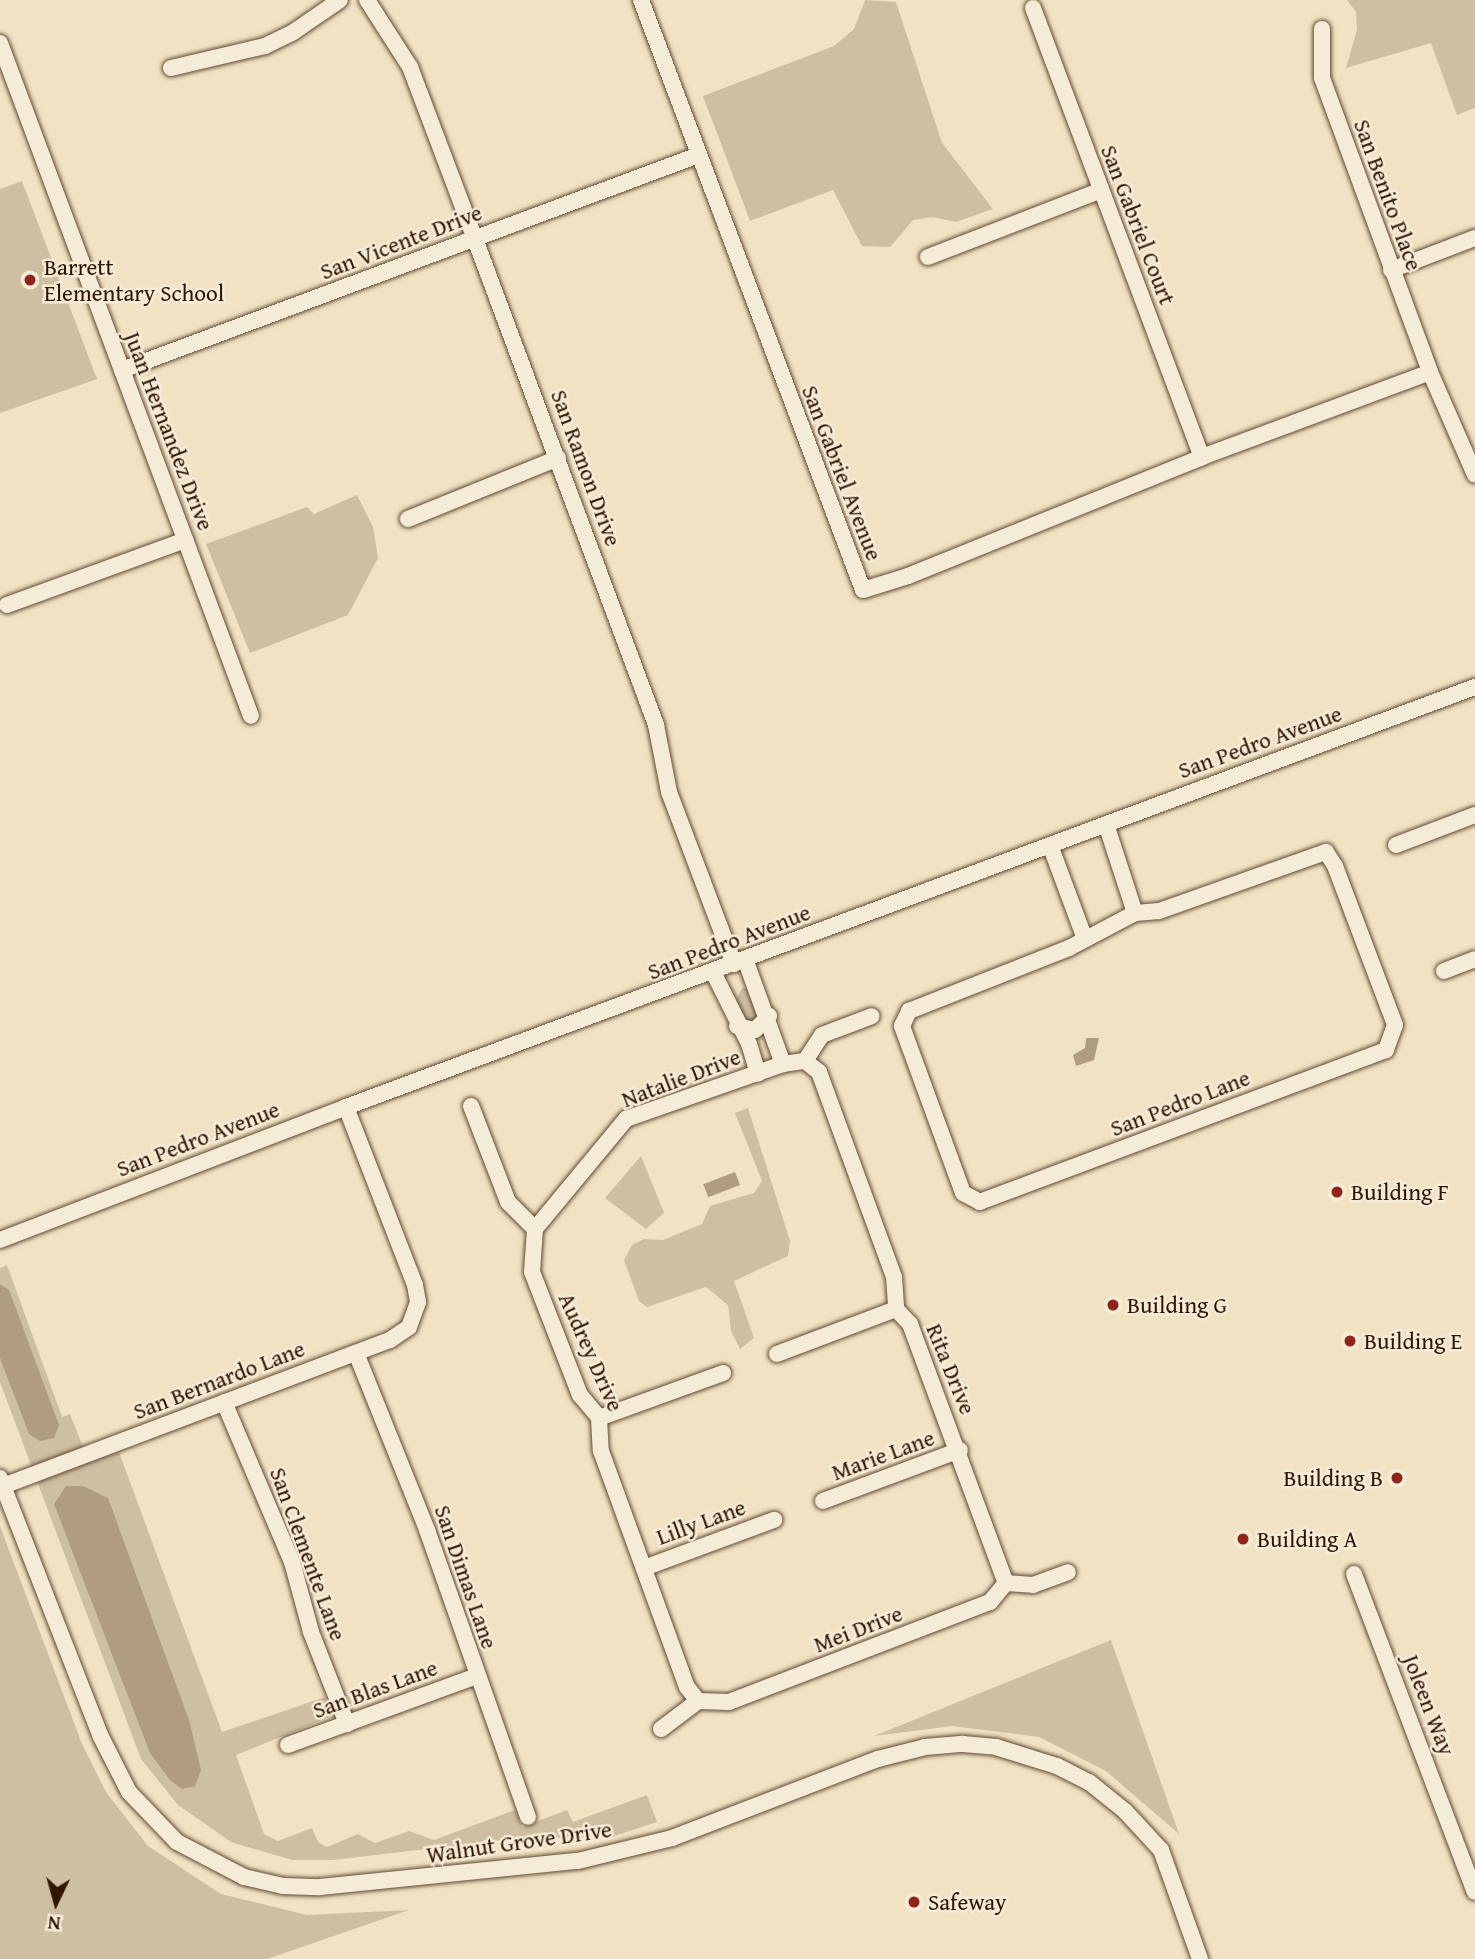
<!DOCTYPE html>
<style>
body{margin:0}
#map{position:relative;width:1475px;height:1959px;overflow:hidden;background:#f0e2c3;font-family:"Gentium Book Plus",serif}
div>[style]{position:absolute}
.green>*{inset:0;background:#cfbfa2}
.water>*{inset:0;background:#af9c81;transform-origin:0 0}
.roads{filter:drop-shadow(0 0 2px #604831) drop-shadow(0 0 2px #604831)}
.street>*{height:16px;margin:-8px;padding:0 8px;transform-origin:8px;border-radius:8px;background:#f5ecd8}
.dots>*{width:19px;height:19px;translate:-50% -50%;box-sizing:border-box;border:4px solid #f5ecd8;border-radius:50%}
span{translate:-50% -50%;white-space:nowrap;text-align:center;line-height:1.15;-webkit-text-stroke:5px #f5ecd8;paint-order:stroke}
.street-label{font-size:23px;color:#301500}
.poi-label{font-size:23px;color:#301500}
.left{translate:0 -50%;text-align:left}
.right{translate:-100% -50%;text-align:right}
.north{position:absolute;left:21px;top:1868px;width:70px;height:70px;-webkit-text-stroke:5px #f5ecd8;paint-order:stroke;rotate:185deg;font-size:19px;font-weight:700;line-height:28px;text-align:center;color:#301500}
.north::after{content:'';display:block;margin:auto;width:24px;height:32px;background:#301500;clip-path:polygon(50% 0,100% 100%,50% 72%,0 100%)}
</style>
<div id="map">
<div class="green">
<i style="clip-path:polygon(865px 0,896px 2px,942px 143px,993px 209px,956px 222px,932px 217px,913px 220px,890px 247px,862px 246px,833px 190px,750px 221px,703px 96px,834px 46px,854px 29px)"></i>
<i style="clip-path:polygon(1347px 0,1475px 0,1475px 108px,1457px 115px,1431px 43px,1346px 68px,1357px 30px,1356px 12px)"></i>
<i style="clip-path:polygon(22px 181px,97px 379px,0 413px,0 189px)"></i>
<i style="clip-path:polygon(357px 495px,373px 527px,378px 558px,348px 615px,250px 653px,206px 544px,307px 507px,314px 514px)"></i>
<i style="clip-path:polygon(742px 988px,749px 989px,760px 1016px,758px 1022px,744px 1021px,736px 999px)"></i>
<i style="clip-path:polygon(748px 1108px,790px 1241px,788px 1256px,734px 1281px,754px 1338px,740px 1349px,731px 1331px,728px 1305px,706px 1287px,647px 1307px,639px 1301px,624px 1260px,632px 1245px,644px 1239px,663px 1240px,702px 1224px,710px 1206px,754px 1193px,762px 1181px,735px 1113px)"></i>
<i style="clip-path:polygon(641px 1156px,664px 1213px,646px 1229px,605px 1198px)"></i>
<i style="clip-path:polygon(7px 1265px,62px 1417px,70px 1414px,89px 1462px,119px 1452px,222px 1732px,325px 1697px,332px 1716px,236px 1755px,264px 1834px,278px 1841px,312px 1828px,318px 1842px,327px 1847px,358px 1834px,375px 1843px,409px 1831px,434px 1840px,515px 1810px,522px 1827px,567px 1810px,573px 1822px,647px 1795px,657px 1822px,611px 1837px,520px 1838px,332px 1860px,292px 1860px,231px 1842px,178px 1805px,141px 1759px,0 1382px,0 1268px)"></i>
<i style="clip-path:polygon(0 1526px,82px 1744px,106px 1792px,148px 1846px,221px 1894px,307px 1915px,409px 1910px,267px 1959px,0 1959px)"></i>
<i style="clip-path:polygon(1111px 1640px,1179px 1834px,1106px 1771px,1039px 1737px,952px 1726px,874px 1736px)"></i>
</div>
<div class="water">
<i style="clip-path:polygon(1086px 1038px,1099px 1038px,1094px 1060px,1076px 1066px,1073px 1055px,1085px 1048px)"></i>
<i style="left:735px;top:1172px;width:14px;height:34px;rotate:69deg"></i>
<i style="clip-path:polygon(0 1284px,9px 1290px,59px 1425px,54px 1438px,40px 1441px,29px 1434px,0 1358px)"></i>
<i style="clip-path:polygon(66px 1486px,83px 1486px,108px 1498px,189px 1720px,201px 1770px,195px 1786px,182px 1789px,170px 1780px,150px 1753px,54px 1504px)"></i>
</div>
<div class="roads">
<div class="street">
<i style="left:367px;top:0;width:80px;rotate:57.3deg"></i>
<i style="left:410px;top:67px;width:184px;rotate:69.3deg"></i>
<i style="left:475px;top:239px;width:519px;rotate:69.57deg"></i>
<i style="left:656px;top:725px;width:68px;rotate:79deg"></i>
<i style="left:669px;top:792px;width:184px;rotate:69.3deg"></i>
<i style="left:641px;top:0;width:630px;rotate:69.38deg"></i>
<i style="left:863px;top:590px;width:47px;rotate:-17.3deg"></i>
<i style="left:908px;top:576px;width:317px;rotate:-22deg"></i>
<i style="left:1202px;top:457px;width:243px;rotate:-20.4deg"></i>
<i style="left:1033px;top:8px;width:480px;rotate:69.4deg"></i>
<i style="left:1322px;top:29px;width:49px;rotate:90deg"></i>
<i style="left:1322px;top:78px;width:313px;rotate:69.8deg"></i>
<i style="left:1430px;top:372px;width:112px;rotate:66.4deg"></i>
<i style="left:0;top:43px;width:718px;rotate:69.55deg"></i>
<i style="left:171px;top:68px;width:97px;rotate:-13.2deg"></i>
<i style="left:265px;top:46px;width:30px;rotate:-26deg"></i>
<i style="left:292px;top:33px;width:58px;rotate:-34.5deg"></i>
<i style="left:928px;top:257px;width:183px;rotate:-21.1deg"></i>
<i style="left:1391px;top:270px;width:90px;rotate:-20.9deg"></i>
<i style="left:122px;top:370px;width:613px;rotate:-20.45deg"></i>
<i style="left:408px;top:519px;width:162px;rotate:-22.1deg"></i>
<i style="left:7px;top:605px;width:190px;rotate:-20deg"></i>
<i style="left:1106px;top:824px;width:94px;rotate:72deg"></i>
<i style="left:1050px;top:845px;width:100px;rotate:69.6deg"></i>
<i style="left:1396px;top:845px;width:85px;rotate:-20.8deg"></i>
<i style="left:1326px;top:852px;width:17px;rotate:57deg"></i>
<i style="left:1335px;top:866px;width:170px;rotate:69.3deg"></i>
<i style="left:1395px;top:1025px;width:27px;rotate:110deg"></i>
<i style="left:1386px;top:1050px;width:434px;rotate:159.5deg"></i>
<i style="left:980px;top:1202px;width:19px;rotate:-152deg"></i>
<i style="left:963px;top:1193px;width:178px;rotate:-110.1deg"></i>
<i style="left:902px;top:1026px;width:17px;rotate:-65deg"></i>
<i style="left:909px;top:1011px;width:172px;rotate:-21.5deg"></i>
<i style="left:1069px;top:948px;width:75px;rotate:-27.9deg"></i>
<i style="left:1135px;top:913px;width:24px;rotate:-5deg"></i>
<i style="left:1159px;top:911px;width:177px;rotate:-19.5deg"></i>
<i style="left:745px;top:959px;width:112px;rotate:70.1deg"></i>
<i style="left:1444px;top:971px;width:33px;rotate:-21deg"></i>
<i style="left:713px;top:972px;width:80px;rotate:63.4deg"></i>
<i style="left:749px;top:1044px;width:31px;rotate:73deg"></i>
<i style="left:737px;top:1026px;width:18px;rotate:13deg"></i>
<i style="left:755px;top:1030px;width:20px;rotate:-45deg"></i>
<i style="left:805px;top:1061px;width:18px;rotate:38deg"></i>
<i style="left:819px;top:1072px;width:218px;rotate:69.9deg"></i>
<i style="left:894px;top:1277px;width:32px;rotate:86deg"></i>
<i style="left:896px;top:1309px;width:21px;rotate:47deg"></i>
<i style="left:910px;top:1324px;width:276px;rotate:69.7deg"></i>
<i style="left:805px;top:1061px;width:31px;rotate:-57deg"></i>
<i style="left:822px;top:1035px;width:53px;rotate:-20.8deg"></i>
<i style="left:471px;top:1106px;width:103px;rotate:68.9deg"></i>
<i style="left:508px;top:1202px;width:38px;rotate:45deg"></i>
<i style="left:535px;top:1229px;width:43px;rotate:94deg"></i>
<i style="left:532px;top:1272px;width:132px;rotate:68.7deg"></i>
<i style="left:580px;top:1395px;width:30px;rotate:50deg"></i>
<i style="left:599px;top:1418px;width:33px;rotate:87deg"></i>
<i style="left:601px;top:1451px;width:251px;rotate:70deg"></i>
<i style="left:687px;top:1687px;width:18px;rotate:52deg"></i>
<i style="left:535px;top:1229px;width:143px;rotate:-50.4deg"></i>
<i style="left:626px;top:1119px;width:166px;rotate:-19.3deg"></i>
<i style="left:783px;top:1064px;width:22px;rotate:-8deg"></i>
<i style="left:0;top:1240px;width:371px;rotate:-21deg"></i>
<i style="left:346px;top:1107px;width:1205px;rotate:-20.41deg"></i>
<i style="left:356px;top:1353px;width:191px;rotate:68.1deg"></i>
<i style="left:427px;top:1530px;width:304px;rotate:70.6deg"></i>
<i style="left:777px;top:1354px;width:127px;rotate:-20.7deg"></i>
<i style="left:224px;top:1402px;width:174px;rotate:67deg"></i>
<i style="left:292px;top:1562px;width:73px;rotate:74.8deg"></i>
<i style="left:311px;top:1632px;width:99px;rotate:68.6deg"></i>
<i style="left:599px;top:1418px;width:132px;rotate:-19.9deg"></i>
<i style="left:0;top:1478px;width:276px;rotate:68.7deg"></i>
<i style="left:100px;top:1735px;width:64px;rotate:63deg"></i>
<i style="left:129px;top:1792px;width:69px;rotate:46.2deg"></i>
<i style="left:177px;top:1842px;width:76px;rotate:27.6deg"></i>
<i style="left:244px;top:1877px;width:39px;rotate:13deg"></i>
<i style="left:282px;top:1886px;width:38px;rotate:2deg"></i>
<i style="left:320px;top:1887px;width:259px;rotate:-5.8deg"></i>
<i style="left:578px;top:1861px;width:97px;rotate:-13.7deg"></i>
<i style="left:672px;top:1838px;width:221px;rotate:-21deg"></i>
<i style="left:878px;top:1759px;width:49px;rotate:-14.3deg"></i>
<i style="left:925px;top:1747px;width:38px;rotate:-5deg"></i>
<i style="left:963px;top:1744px;width:33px;rotate:5deg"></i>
<i style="left:996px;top:1747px;width:64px;rotate:17.3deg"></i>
<i style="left:1057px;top:1766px;width:36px;rotate:27deg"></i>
<i style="left:1089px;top:1782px;width:46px;rotate:38.9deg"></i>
<i style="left:1125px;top:1811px;width:53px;rotate:47.3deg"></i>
<i style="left:1161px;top:1850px;width:116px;rotate:70.3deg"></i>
<i style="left:3px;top:1486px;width:414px;rotate:-20.7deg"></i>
<i style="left:390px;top:1340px;width:23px;rotate:-34deg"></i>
<i style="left:409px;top:1327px;width:27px;rotate:-70deg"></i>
<i style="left:418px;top:1302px;width:17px;rotate:-100deg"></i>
<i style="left:415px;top:1285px;width:191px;rotate:-111.2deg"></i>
<i style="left:823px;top:1501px;width:146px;rotate:-20.4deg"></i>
<i style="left:644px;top:1568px;width:139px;rotate:-20.3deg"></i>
<i style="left:1354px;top:1574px;width:340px;rotate:69.2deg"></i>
<i style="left:661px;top:1729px;width:46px;rotate:-37.1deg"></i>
<i style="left:698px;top:1701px;width:31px;rotate:2deg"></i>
<i style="left:729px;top:1702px;width:280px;rotate:-21deg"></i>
<i style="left:990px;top:1602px;width:25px;rotate:-50deg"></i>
<i style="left:1006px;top:1583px;width:27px;rotate:4deg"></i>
<i style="left:1033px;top:1585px;width:37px;rotate:-20deg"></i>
<i style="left:288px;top:1745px;width:201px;rotate:-20.1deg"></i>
</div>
</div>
<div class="dots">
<i style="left:30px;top:280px;background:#8f2418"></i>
<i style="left:1337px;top:1192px;background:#8f2418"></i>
<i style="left:1113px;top:1305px;background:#8f2418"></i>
<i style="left:1350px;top:1341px;background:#8f2418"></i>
<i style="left:1397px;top:1478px;background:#8f2418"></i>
<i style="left:1243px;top:1539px;background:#8f2418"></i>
<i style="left:914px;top:1902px;background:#8f2418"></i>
</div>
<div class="street-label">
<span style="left:1388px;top:195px;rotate:70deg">San Benito Place</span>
<span style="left:1138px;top:225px;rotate:69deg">San Gabriel Court</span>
<span style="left:401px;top:242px;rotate:-21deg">San Vicente Drive</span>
<span style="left:169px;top:431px;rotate:69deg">Juan Hernandez Drive</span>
<span style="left:586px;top:468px;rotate:70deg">San Ramon Drive</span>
<span style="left:842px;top:473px;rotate:69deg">San Gabriel Avenue</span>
<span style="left:1260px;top:742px;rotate:-20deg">San Pedro Avenue</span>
<span style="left:729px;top:942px;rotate:-21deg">San Pedro Avenue</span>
<span style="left:681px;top:1078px;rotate:-21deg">Natalie Drive</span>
<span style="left:1180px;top:1103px;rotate:-21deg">San Pedro Lane</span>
<span style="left:198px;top:1139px;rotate:-21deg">San Pedro Avenue</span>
<span style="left:591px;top:1352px;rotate:66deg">Audrey Drive</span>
<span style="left:951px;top:1369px;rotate:68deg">Rita Drive</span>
<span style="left:219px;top:1380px;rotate:-21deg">San Bernardo Lane</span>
<span style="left:883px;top:1455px;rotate:-20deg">Marie Lane</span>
<span style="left:701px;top:1522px;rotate:-20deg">Lilly Lane</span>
<span style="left:308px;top:1554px;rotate:70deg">San Clemente Lane</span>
<span style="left:466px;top:1577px;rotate:71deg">San Dimas Lane</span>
<span style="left:858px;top:1629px;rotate:-21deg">Mei Drive</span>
<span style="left:375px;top:1689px;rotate:-20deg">San Blas Lane</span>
<span style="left:1429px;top:1705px;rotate:69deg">Joleen Way</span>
<span style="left:519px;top:1842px;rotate:-8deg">Walnut Grove Drive</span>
</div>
<div class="poi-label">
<span class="left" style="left:44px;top:280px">Barrett<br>Elementary School</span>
<span class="left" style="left:1351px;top:1192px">Building F</span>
<span class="left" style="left:1127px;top:1305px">Building G</span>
<span class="left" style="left:1364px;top:1341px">Building E</span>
<span class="right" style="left:1383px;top:1478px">Building B</span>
<span class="left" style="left:1257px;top:1539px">Building A</span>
<span class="left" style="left:928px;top:1902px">Safeway</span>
</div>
<div class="north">N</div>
</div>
